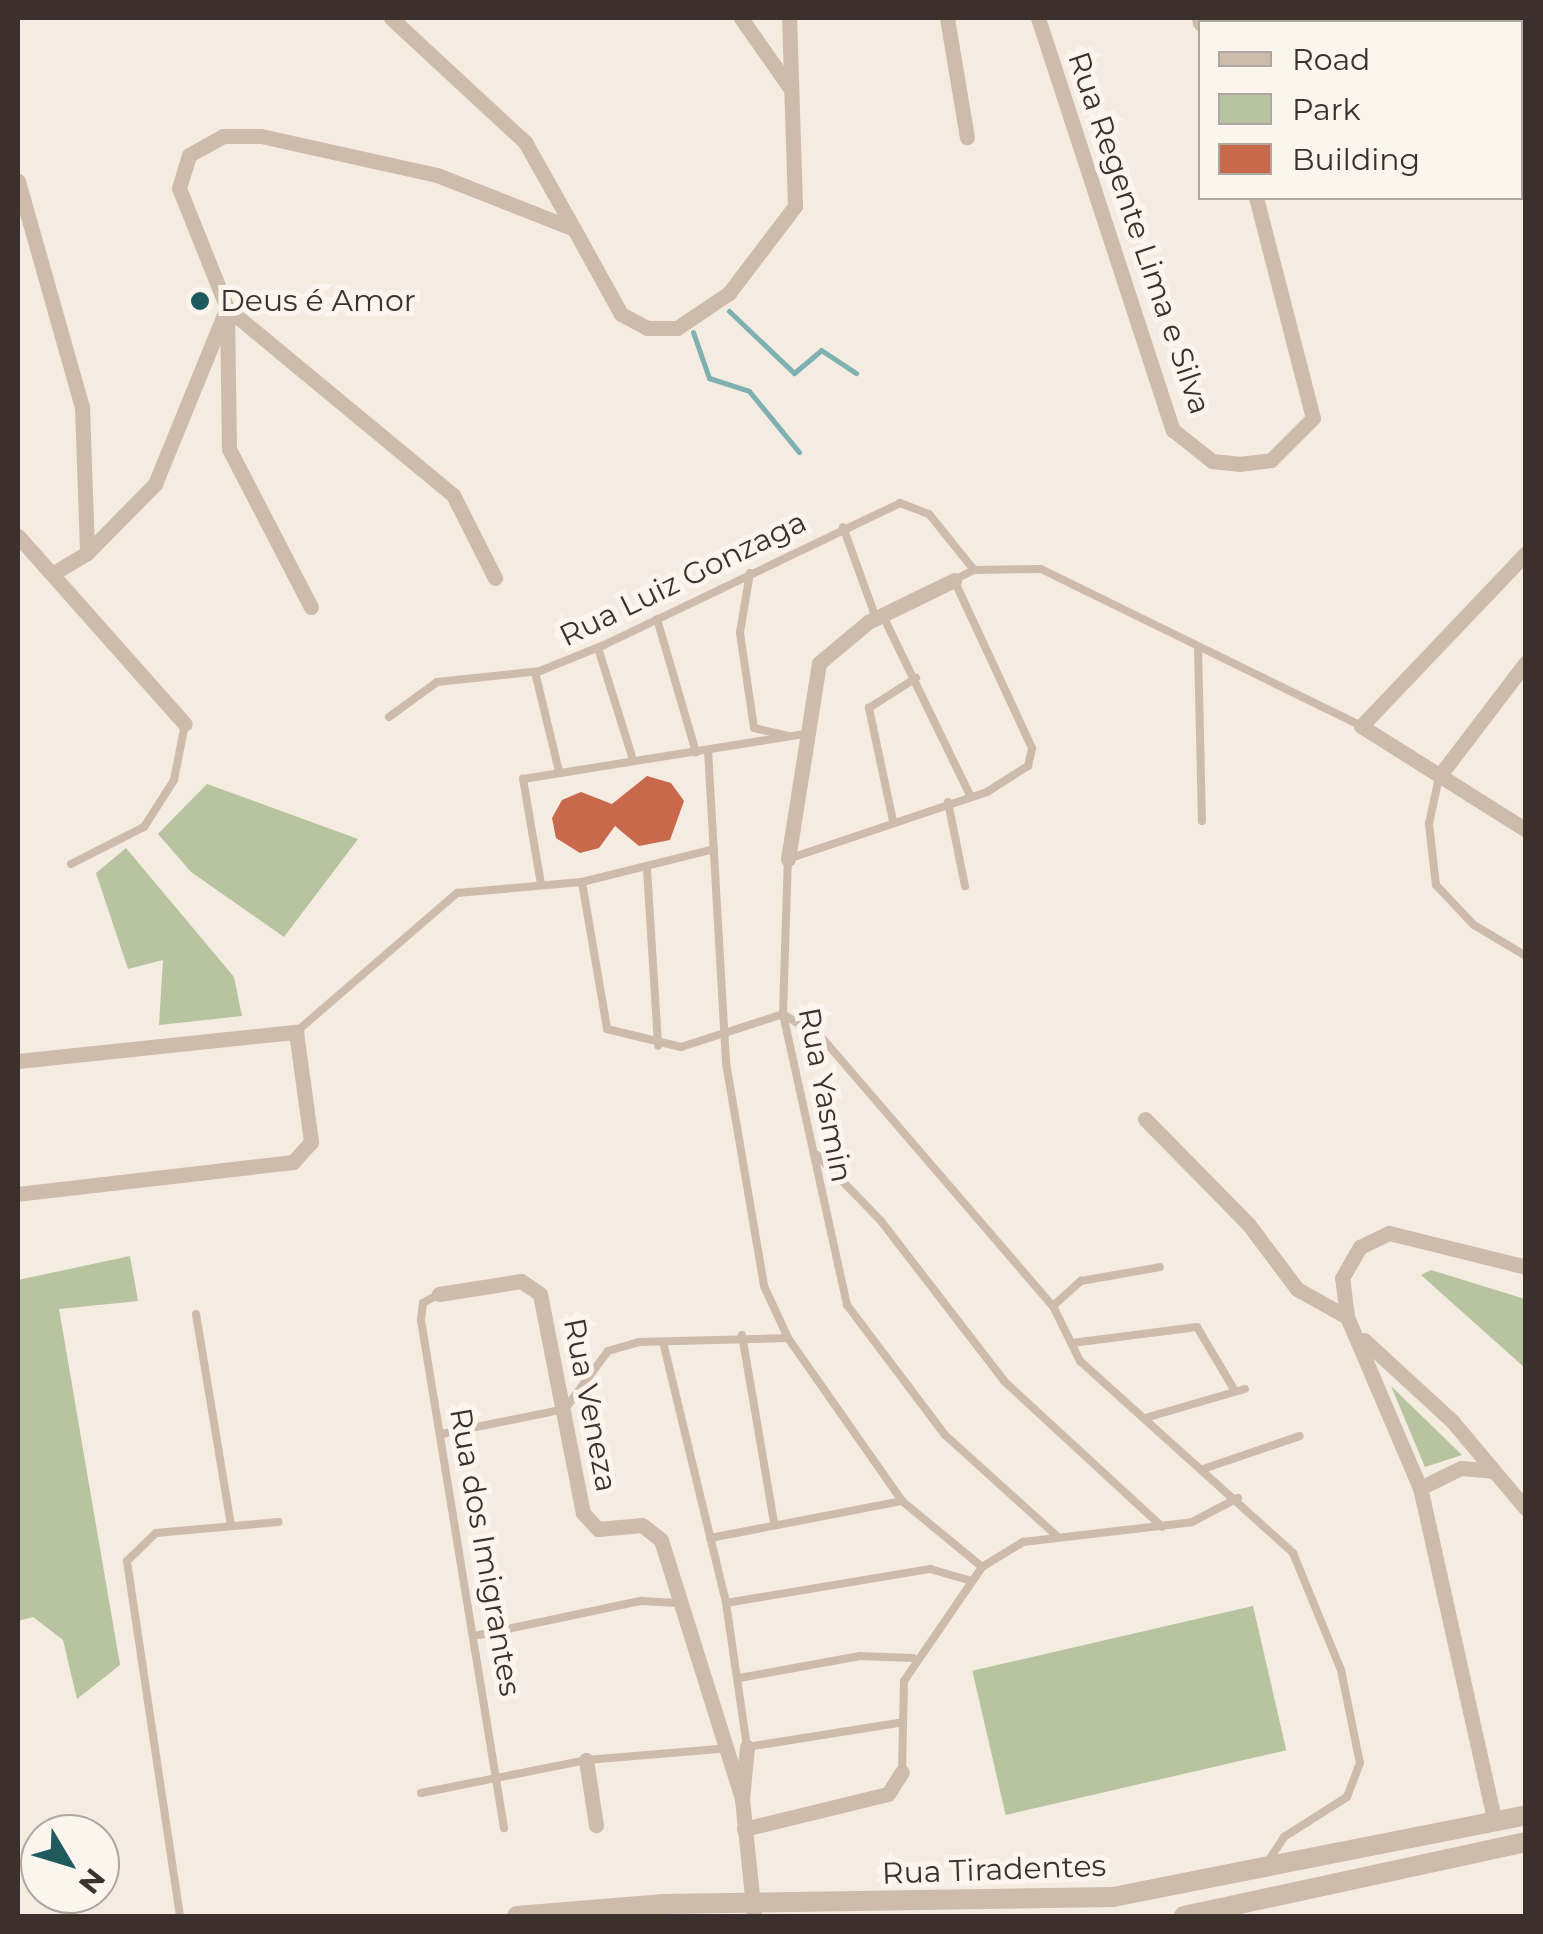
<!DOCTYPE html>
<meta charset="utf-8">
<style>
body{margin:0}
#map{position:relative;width:1543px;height:1934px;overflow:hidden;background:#f4ebe1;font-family:Montserrat,sans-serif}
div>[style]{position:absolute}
.green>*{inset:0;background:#b8c4a0;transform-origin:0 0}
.stream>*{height:5px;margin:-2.5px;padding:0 2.5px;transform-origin:2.5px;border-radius:2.5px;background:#7fb0b2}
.building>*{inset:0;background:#c8694b}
.service>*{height:8px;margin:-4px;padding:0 4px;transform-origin:4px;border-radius:4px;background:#cdbbac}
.minor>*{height:15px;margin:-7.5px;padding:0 7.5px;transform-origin:7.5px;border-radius:7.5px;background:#cdbbac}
.tertiary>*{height:20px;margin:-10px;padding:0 10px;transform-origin:10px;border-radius:10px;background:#cdbbac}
.dots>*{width:28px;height:28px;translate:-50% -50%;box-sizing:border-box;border:5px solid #fbf5ee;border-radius:50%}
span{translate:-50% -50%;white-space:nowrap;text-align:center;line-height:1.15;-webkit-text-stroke:10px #fbf5ee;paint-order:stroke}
.street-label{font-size:30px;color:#3b302b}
.poi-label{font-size:30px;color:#3b302b}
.left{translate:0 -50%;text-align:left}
.frame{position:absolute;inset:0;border:20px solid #3b302b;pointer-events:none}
.legend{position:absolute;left:1198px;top:20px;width:325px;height:180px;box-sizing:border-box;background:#fbf5ee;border:2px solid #aea6a0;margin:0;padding:12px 18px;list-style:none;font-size:30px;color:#3b302b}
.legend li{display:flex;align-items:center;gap:20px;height:50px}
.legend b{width:50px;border:2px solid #aea6a0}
.north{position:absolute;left:20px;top:1814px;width:100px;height:100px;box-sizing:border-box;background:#fbf5ee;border:2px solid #aea6a0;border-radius:50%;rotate:128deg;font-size:28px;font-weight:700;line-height:40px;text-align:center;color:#3b302b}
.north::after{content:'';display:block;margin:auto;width:35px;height:45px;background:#1f5a5e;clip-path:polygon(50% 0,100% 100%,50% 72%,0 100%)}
</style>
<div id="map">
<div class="green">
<i style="clip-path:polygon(207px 784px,358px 839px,284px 937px,191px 872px,158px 834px)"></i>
<i style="clip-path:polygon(126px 848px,234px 977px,242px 1016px,159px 1025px,163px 960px,128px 969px,96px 873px)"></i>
<i style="clip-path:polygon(130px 1256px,138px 1301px,59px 1309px,120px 1665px,77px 1699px,63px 1640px,33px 1617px,18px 1621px,18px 1280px)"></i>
<i style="clip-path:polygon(1431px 1270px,1525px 1299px,1525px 1368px,1421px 1275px)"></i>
<i style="clip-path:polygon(1391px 1386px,1462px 1455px,1425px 1467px)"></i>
<i style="left:1253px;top:1606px;width:148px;height:288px;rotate:77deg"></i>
</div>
<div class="stream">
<i style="left:729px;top:311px;width:90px;rotate:43.6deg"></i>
<i style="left:794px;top:373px;width:35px;rotate:-40deg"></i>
<i style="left:821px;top:350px;width:42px;rotate:33.3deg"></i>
<i style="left:693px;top:332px;width:49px;rotate:70.8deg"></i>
<i style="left:709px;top:378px;width:42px;rotate:18deg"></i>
<i style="left:749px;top:391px;width:79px;rotate:50.7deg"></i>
</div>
<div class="building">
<i style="clip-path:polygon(647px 776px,671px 783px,684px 801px,670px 840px,639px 846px,615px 826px,599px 848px,580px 853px,556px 838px,552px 818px,562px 800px,581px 792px,612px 804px)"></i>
</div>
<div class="service">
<i style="left:843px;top:527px;width:97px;rotate:70.1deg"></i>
<i style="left:750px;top:573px;width:61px;rotate:99.5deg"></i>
<i style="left:740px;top:633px;width:96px;rotate:81.6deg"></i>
<i style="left:754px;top:728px;width:36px;rotate:13deg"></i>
<i style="left:882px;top:614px;width:201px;rotate:64.1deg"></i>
<i style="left:657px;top:619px;width:139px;rotate:73.7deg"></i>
<i style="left:1198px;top:647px;width:174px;rotate:88.7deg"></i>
<i style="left:598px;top:648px;width:117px;rotate:72.6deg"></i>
<i style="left:535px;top:672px;width:102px;rotate:76.4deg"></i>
<i style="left:389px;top:717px;width:59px;rotate:-36.1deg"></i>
<i style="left:437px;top:682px;width:104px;rotate:-6.1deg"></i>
<i style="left:540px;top:671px;width:69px;rotate:-22.1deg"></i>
<i style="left:604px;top:645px;width:328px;rotate:-25.6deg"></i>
<i style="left:900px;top:503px;width:31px;rotate:21deg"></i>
<i style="left:929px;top:514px;width:72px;rotate:51.2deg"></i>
<i style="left:708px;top:750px;width:314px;rotate:86.7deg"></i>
<i style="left:726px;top:1063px;width:226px;rotate:80.3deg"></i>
<i style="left:764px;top:1286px;width:57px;rotate:65.2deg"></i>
<i style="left:788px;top:1338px;width:199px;rotate:55deg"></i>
<i style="left:902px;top:1501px;width:104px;rotate:39.5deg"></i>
<i style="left:1439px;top:777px;width:48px;rotate:102deg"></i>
<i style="left:1429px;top:824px;width:61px;rotate:83.5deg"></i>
<i style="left:1436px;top:885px;width:55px;rotate:46.5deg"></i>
<i style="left:1474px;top:925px;width:61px;rotate:30.8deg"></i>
<i style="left:948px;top:802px;width:86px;rotate:78.6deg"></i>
<i style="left:893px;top:821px;width:116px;rotate:-102deg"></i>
<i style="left:869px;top:708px;width:56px;rotate:-32.6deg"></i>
<i style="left:71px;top:864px;width:82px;rotate:-26.9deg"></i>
<i style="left:144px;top:827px;width:56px;rotate:-57.4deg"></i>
<i style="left:174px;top:780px;width:57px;rotate:-78.9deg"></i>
<i style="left:647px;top:869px;width:177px;rotate:86.4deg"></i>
<i style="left:582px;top:882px;width:149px;rotate:80.3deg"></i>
<i style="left:607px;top:1029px;width:76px;rotate:13.7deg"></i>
<i style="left:681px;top:1047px;width:107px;rotate:-17.9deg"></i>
<i style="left:783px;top:1014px;width:47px;rotate:32deg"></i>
<i style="left:823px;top:1039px;width:352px;rotate:49.3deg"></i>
<i style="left:1053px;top:1306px;width:61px;rotate:63.9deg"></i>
<i style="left:1080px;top:1361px;width:287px;rotate:42deg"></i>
<i style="left:1293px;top:1553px;width:126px;rotate:67.7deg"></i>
<i style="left:1341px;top:1670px;width:95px;rotate:78.5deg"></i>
<i style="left:1360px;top:1763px;width:36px;rotate:111deg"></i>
<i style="left:1347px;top:1797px;width:75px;rotate:147.6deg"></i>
<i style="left:1284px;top:1837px;width:31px;rotate:123deg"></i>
<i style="left:541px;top:884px;width:107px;rotate:-99.7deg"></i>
<i style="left:523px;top:779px;width:284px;rotate:-9.1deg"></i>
<i style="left:296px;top:1032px;width:213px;rotate:-40.8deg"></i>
<i style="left:457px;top:893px;width:125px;rotate:-5deg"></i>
<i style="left:582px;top:882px;width:136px;rotate:-14deg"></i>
<i style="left:817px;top:1155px;width:92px;rotate:45.9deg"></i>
<i style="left:881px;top:1221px;width:202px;rotate:52.4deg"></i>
<i style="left:1004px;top:1381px;width:215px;rotate:42.7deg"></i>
<i style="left:439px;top:1294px;width:18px;rotate:151deg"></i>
<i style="left:423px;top:1303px;width:17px;rotate:97deg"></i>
<i style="left:421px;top:1320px;width:515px;rotate:80.72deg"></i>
<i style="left:1053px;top:1306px;width:38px;rotate:-42deg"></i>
<i style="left:1081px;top:1281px;width:80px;rotate:-10deg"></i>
<i style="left:196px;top:1314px;width:214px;rotate:80.6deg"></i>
<i style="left:742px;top:1335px;width:191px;rotate:80.3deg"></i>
<i style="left:663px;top:1342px;width:268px;rotate:76.4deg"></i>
<i style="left:726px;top:1603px;width:146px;rotate:81.7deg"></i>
<i style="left:747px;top:1747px;width:153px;rotate:-9deg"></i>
<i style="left:1072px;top:1343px;width:126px;rotate:-7.3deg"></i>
<i style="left:1197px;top:1327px;width:74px;rotate:59.3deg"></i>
<i style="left:1145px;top:1418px;width:104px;rotate:-16.2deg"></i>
<i style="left:442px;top:1434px;width:126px;rotate:-11.5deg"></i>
<i style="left:565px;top:1409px;width:72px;rotate:-53.4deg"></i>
<i style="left:608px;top:1351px;width:32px;rotate:-16deg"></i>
<i style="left:639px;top:1342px;width:149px;rotate:-1.5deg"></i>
<i style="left:1203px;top:1469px;width:102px;rotate:-18.8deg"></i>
<i style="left:1058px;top:1537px;width:152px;rotate:-137.9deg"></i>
<i style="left:945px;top:1435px;width:163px;rotate:-127deg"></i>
<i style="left:847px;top:1305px;width:298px;rotate:-102.4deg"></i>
<i style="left:783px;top:1014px;width:155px;rotate:-88.2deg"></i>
<i style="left:788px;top:859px;width:210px;rotate:-18.6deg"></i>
<i style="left:987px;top:792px;width:49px;rotate:-32.4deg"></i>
<i style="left:1028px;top:766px;width:18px;rotate:-77deg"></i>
<i style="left:1032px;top:748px;width:185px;rotate:-114.9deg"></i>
<i style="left:954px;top:580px;width:22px;rotate:-27deg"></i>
<i style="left:974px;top:570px;width:67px;rotate:-0.9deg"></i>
<i style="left:1041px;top:569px;width:355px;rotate:26.1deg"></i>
<i style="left:710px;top:1538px;width:196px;rotate:-10.9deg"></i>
<i style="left:726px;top:1603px;width:207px;rotate:-9.5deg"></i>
<i style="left:930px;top:1569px;width:40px;rotate:16deg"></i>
<i style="left:479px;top:1635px;width:166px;rotate:-11.9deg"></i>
<i style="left:641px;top:1601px;width:37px;rotate:3deg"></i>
<i style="left:739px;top:1678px;width:123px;rotate:-10.3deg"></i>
<i style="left:860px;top:1656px;width:53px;rotate:2.2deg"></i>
<i style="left:902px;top:1771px;width:90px;rotate:-88.7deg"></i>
<i style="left:904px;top:1681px;width:138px;rotate:-55.6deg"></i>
<i style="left:982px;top:1567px;width:48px;rotate:-31.4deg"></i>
<i style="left:1023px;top:1542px;width:170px;rotate:-6.7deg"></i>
<i style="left:1192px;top:1522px;width:52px;rotate:-27.6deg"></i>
<i style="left:421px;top:1793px;width:168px;rotate:-11.3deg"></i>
<i style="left:586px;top:1760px;width:133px;rotate:-4.7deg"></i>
<i style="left:180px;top:1916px;width:359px;rotate:-98.5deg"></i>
<i style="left:127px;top:1561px;width:40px;rotate:-44deg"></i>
<i style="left:156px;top:1533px;width:123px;rotate:-5.1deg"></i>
</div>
<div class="minor">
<i style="left:391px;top:18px;width:183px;rotate:42.8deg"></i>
<i style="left:525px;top:142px;width:100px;rotate:60.6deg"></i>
<i style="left:741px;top:18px;width:85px;rotate:55deg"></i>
<i style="left:947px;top:18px;width:121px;rotate:80.5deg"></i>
<i style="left:1038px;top:18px;width:434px;rotate:71.9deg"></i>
<i style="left:1173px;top:430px;width:50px;rotate:38.5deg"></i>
<i style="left:1212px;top:461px;width:27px;rotate:6deg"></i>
<i style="left:1239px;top:464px;width:32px;rotate:-7deg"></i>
<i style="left:1271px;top:460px;width:59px;rotate:-45deg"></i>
<i style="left:1313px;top:418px;width:227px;rotate:-104.5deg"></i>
<i style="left:1199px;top:18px;width:5px;rotate:79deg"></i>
<i style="left:1281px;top:22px;width:4px;rotate:-90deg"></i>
<i style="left:18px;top:181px;width:235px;rotate:74.2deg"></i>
<i style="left:82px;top:407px;width:146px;rotate:88deg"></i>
<i style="left:87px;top:553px;width:35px;rotate:149deg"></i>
<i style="left:227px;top:308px;width:141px;rotate:89.2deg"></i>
<i style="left:229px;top:449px;width:178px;rotate:62.6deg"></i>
<i style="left:18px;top:536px;width:251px;rotate:48.4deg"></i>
<i style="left:87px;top:553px;width:97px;rotate:-45.4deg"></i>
<i style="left:155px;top:484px;width:188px;rotate:-67.8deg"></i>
<i style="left:1526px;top:553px;width:239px;rotate:133.6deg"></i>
<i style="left:1361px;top:726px;width:195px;rotate:32.2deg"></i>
<i style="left:495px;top:578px;width:93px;rotate:-116.8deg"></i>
<i style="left:453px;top:495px;width:293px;rotate:-140.4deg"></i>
<i style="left:227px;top:308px;width:129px;rotate:-111.8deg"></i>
<i style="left:179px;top:188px;width:34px;rotate:-73deg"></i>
<i style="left:189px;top:155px;width:39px;rotate:-29deg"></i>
<i style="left:223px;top:136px;width:38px"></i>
<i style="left:261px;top:136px;width:180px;rotate:12.5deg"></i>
<i style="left:437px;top:175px;width:147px;rotate:21.5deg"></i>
<i style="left:574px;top:229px;width:97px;rotate:61.1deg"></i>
<i style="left:621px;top:314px;width:30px;rotate:28deg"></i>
<i style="left:647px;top:328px;width:30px"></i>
<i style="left:677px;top:328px;width:63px;rotate:-33.9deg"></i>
<i style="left:729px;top:293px;width:109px;rotate:-52.8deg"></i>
<i style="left:795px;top:206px;width:188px;rotate:-91.8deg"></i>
<i style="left:1440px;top:775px;width:142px;rotate:-52.7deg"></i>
<i style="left:788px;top:859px;width:198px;rotate:-81deg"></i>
<i style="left:819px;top:663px;width:64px;rotate:-39.9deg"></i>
<i style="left:868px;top:622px;width:96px;rotate:-26deg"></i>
<i style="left:18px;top:1061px;width:280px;rotate:-6deg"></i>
<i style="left:296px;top:1032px;width:111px;rotate:82.2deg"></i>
<i style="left:311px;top:1142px;width:27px;rotate:132deg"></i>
<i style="left:293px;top:1162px;width:277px;rotate:173.4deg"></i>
<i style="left:1145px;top:1119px;width:148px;rotate:45.5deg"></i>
<i style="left:1249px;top:1225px;width:80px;rotate:53.1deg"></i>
<i style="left:1297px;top:1289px;width:57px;rotate:29.2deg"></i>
<i style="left:439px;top:1294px;width:83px;rotate:-9deg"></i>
<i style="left:521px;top:1281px;width:23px;rotate:34deg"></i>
<i style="left:540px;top:1294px;width:223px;rotate:78.9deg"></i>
<i style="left:583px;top:1513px;width:22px;rotate:47deg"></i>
<i style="left:598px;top:1529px;width:44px;rotate:-5.2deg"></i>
<i style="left:642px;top:1525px;width:24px;rotate:38deg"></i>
<i style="left:661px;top:1540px;width:271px;rotate:72.6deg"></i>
<i style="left:1364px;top:1340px;width:120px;rotate:42.6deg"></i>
<i style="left:1452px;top:1421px;width:115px;rotate:49.9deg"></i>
<i style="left:1420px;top:1488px;width:46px;rotate:-26deg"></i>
<i style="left:1461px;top:1468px;width:32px;rotate:5deg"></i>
<i style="left:747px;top:1747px;width:52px;rotate:95.5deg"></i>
<i style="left:742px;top:1799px;width:118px;rotate:84.1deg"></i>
<i style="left:586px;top:1760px;width:66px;rotate:81.3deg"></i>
<i style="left:1495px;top:1823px;width:343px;rotate:-102.6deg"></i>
<i style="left:1420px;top:1488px;width:186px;rotate:-113.1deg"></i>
<i style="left:1347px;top:1317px;width:39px;rotate:-97deg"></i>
<i style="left:1342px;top:1278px;width:36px;rotate:-60deg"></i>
<i style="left:1360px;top:1247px;width:32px;rotate:-26deg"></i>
<i style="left:1389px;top:1233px;width:141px;rotate:13.9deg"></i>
<i style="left:744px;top:1829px;width:148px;rotate:-13.7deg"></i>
<i style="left:888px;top:1794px;width:26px;rotate:-58deg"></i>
</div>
<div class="tertiary">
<i style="left:517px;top:1916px;width:145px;rotate:-4.7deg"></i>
<i style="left:662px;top:1904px;width:451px;rotate:-0.9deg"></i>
<i style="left:1113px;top:1897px;width:421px;rotate:-11.2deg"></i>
<i style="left:1184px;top:1916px;width:350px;rotate:-12.2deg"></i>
</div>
<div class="dots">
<i style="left:200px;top:301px;background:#1f5a5e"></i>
</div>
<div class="street-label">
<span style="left:1139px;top:233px;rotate:71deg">Rua Regente Lima e Silva</span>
<span style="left:683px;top:579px;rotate:-26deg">Rua Luiz Gonzaga</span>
<span style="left:825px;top:1095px;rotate:79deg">Rua Yasmin</span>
<span style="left:590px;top:1405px;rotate:79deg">Rua Veneza</span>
<span style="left:485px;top:1552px;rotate:80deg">Rua dos Imigrantes</span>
<span style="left:994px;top:1870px;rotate:-2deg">Rua Tiradentes</span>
</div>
<div class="poi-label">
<span class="left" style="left:220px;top:301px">Deus é Amor</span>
</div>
<div class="frame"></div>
<ul class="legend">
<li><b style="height:12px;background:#cdbbac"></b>Road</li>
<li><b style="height:28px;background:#b8c4a0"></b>Park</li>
<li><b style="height:28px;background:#c8694b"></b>Building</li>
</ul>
<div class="north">N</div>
</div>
